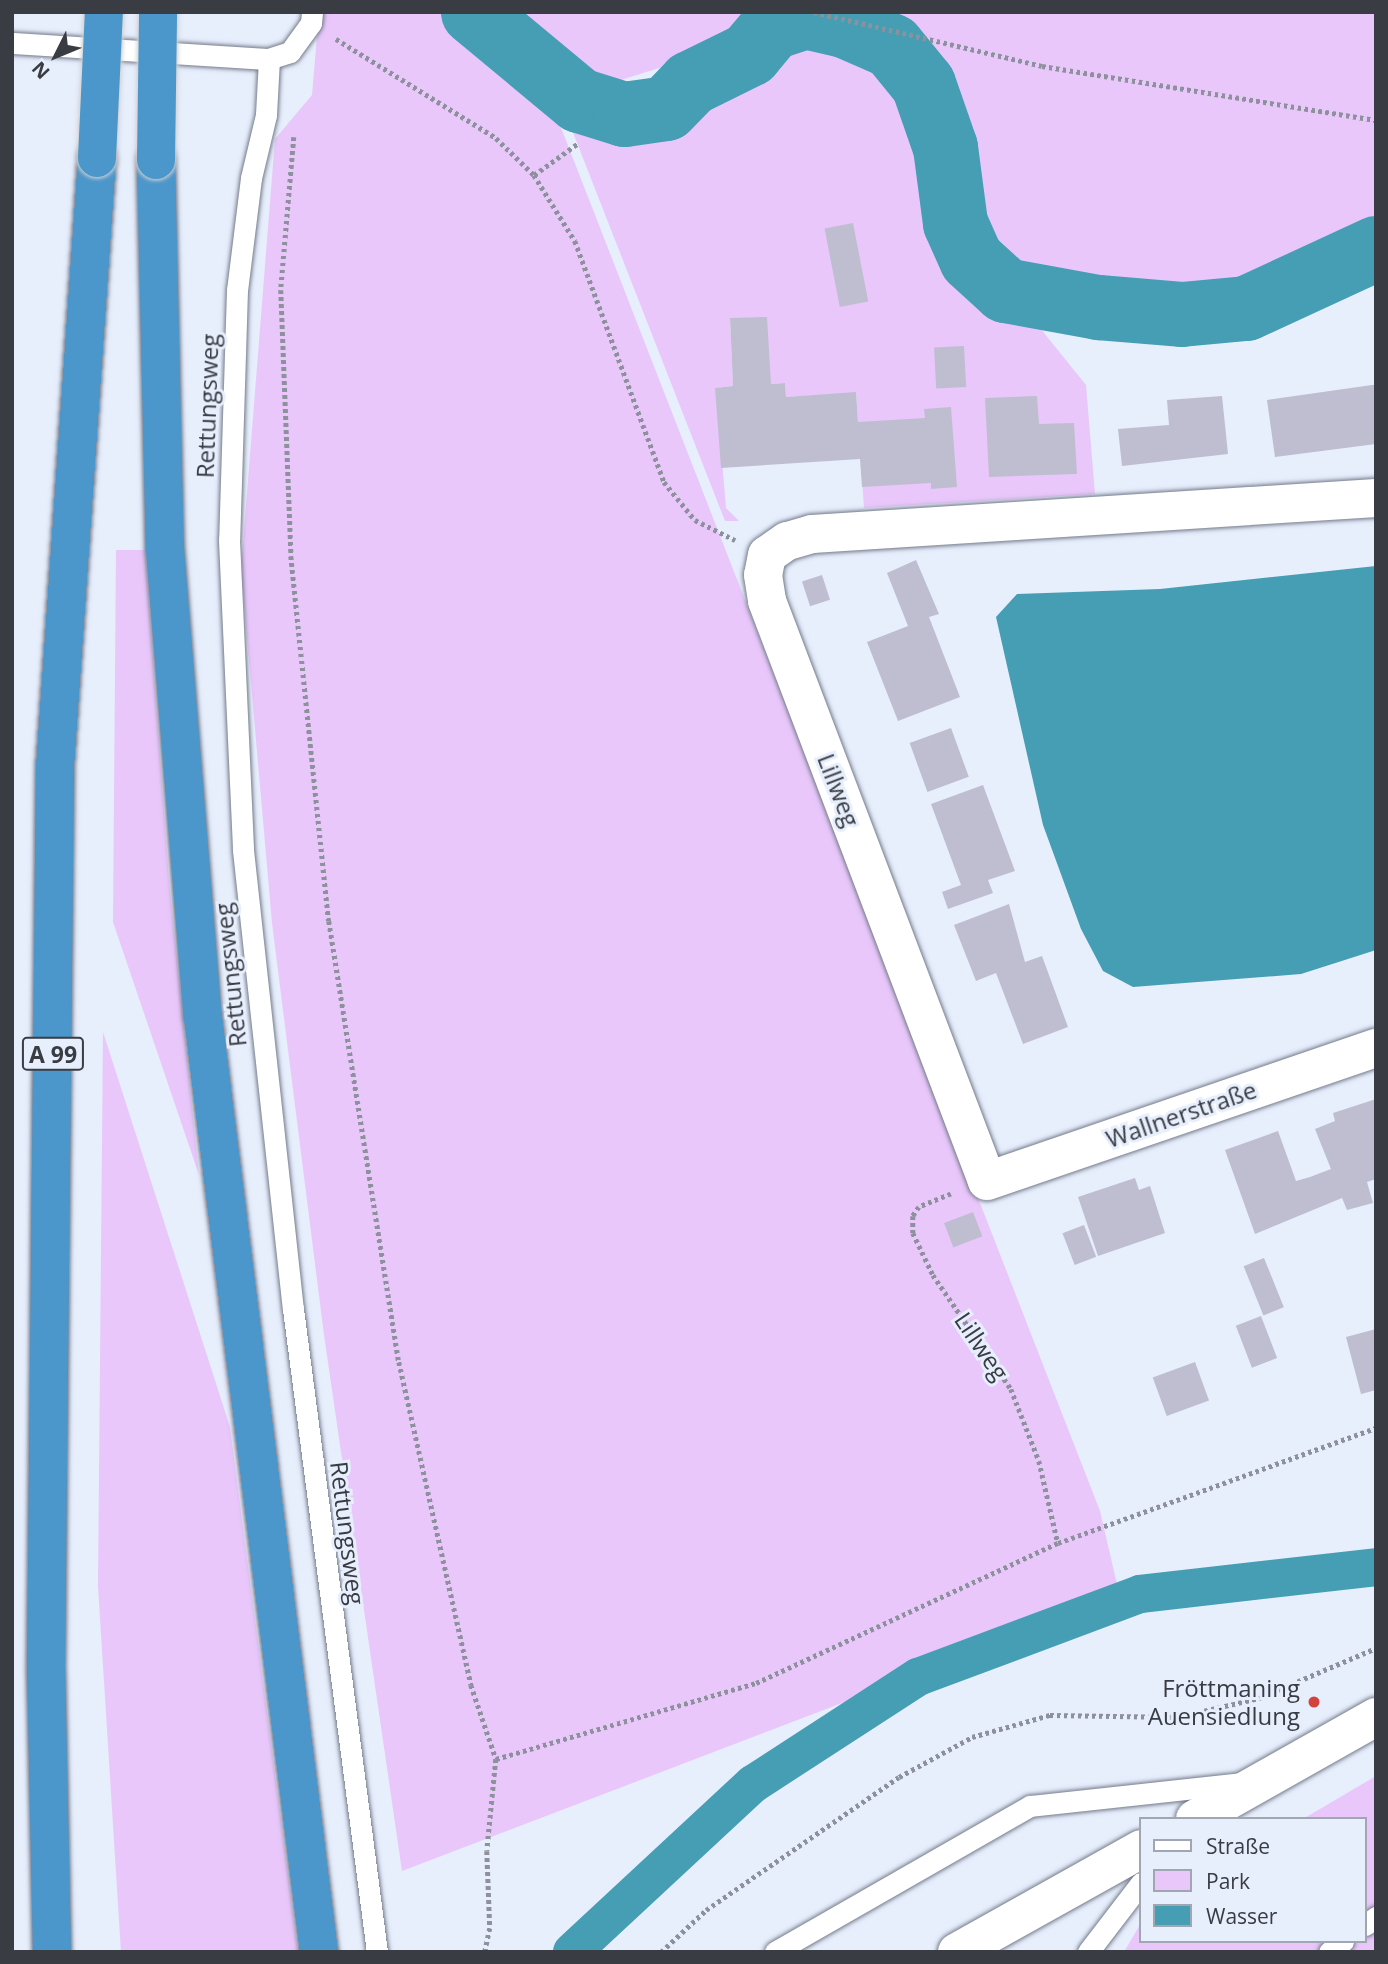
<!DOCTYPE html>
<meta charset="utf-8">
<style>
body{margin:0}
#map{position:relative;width:1388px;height:1964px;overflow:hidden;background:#e7eefc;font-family:"Open Sans",sans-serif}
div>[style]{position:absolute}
.green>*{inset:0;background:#e9c7fb}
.water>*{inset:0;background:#459eb4}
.canal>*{height:38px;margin:-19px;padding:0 19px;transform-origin:19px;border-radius:19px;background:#459eb4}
.river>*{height:65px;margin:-32.5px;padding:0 32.5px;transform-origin:32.5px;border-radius:32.5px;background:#459eb4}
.building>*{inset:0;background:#bfbed1;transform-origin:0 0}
.path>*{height:4.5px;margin-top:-2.25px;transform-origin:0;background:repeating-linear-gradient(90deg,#8c919b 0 3.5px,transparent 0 7px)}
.roads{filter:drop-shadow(0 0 2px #747b8b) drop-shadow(0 0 2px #747b8b)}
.lane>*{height:21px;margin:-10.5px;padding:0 10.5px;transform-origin:10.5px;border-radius:10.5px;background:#fff}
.street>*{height:38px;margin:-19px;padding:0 19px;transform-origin:19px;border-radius:19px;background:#fff}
.secondary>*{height:38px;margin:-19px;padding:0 19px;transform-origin:19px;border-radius:19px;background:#fff}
.highway>*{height:38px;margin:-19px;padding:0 19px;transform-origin:19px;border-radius:19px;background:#4b96ca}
.bridges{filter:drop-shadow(0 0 2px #cfd0d2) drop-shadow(0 0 2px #cfd0d2)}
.highway-bridge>*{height:38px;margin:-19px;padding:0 19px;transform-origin:19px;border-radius:19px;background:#4b96ca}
.dots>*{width:19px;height:19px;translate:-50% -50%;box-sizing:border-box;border:4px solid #e7eefc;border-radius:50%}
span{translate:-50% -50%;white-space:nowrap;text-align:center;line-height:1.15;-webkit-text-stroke:6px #e7eefc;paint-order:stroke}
.shield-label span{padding:2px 5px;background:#e7eefc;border:2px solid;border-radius:5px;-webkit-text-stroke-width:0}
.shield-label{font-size:23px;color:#393c43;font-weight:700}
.street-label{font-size:24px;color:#393c43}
.poi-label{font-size:24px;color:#393c43}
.right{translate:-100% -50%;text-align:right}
.frame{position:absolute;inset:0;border:14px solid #393c43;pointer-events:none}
.legend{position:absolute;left:1139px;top:1817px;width:228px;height:126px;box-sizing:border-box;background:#e7eefc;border:2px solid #a1a7b2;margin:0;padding:9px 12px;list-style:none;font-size:21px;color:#393c43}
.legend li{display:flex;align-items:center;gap:14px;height:35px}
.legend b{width:35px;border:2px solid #a1a7b2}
.north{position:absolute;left:21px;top:21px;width:70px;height:70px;-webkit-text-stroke:5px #e7eefc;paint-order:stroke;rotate:227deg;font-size:19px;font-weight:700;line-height:28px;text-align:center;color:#393c43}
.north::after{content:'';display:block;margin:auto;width:24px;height:32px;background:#393c43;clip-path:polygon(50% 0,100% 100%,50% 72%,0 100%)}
</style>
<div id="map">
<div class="green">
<i style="clip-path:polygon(319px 12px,837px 12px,551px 102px,1100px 1511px,1120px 1597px,402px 1871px,324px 1335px,272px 923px,241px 569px,275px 139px,312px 95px)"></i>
<i style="clip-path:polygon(896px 12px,1376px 12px,1376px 260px,1282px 307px,1127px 334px,1071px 319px,973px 237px)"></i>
<i style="clip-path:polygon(824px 42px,859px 45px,909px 94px,939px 224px,961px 274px,1032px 318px,1086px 385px,1095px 494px,864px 508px,856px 393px,786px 397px,785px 383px,771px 384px,730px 318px,733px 386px,716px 388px,726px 508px,739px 521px,725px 521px,563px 107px,597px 126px,635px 126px,666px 119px,781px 51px)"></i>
<i style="clip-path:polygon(116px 550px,145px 550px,169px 881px,199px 1175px,113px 922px)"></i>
<i style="clip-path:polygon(103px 1032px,230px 1427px,298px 1952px,121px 1952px,98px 1586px)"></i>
<i style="clip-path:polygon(1376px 1776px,1376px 1952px,1124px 1952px,1141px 1923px,1141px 1941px,1365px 1941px,1365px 1819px,1303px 1819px)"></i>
</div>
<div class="water">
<i style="clip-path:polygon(1376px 566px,1376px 950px,1301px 974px,1133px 987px,1103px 971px,1081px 929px,1043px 825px,996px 617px,1017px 594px,1160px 589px)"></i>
</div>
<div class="canal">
<i style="left:572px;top:1952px;width:247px;rotate:-42.9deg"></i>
<i style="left:753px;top:1784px;width:197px;rotate:-33deg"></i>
<i style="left:918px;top:1677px;width:237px;rotate:-20.5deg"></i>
<i style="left:1140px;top:1594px;width:238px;rotate:-6.5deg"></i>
</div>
<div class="river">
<i style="left:473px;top:12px;width:138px;rotate:39.7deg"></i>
<i style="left:579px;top:100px;width:47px;rotate:17.3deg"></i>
<i style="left:624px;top:114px;width:42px;rotate:-8.1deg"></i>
<i style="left:666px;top:108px;width:35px;rotate:-46deg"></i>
<i style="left:690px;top:83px;width:66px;rotate:-26.2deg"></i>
<i style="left:749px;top:54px;width:35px;rotate:-50deg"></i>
<i style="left:772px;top:27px;width:35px;rotate:-18deg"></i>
<i style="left:805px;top:16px;width:40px;rotate:13deg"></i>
<i style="left:844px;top:25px;width:52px;rotate:23.6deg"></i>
<i style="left:892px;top:46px;width:49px;rotate:50.8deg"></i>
<i style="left:923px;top:84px;width:67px;rotate:70.8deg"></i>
<i style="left:945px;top:147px;width:77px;rotate:82.5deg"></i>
<i style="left:955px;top:223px;width:39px;rotate:66deg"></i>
<i style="left:971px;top:259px;width:46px;rotate:42.4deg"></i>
<i style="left:1005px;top:290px;width:95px;rotate:10.4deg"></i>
<i style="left:1098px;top:307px;width:83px;rotate:4.8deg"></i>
<i style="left:1181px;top:314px;width:65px;rotate:-5.3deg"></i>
<i style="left:1246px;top:308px;width:143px;rotate:-24.8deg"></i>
</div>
<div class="building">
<i style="left:853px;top:223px;width:80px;height:29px;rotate:79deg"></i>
<i style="clip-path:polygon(767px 317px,771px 384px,785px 383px,786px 397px,856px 392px,858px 422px,925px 418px,924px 409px,951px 407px,957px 487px,931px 489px,931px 483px,862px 487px,860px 459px,721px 468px,715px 388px,733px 386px,730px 318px)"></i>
<i style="left:964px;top:346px;width:41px;height:30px;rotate:87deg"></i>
<i style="clip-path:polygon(1372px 385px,1376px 385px,1376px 444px,1275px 457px,1267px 400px)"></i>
<i style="clip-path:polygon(1037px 396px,1039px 424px,1074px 423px,1077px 474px,989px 477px,985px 398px)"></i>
<i style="clip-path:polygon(1222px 396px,1228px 454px,1122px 466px,1118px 429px,1169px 425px,1167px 400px)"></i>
<i style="clip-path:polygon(916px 560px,939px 614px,929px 617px,960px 697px,898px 721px,867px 642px,908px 626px,887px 573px)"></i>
<i style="left:822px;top:575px;width:26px;height:21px;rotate:72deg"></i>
<i style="left:951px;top:728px;width:52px;height:44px;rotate:70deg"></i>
<i style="clip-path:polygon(983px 785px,1015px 871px,988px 880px,993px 893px,948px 909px,942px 892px,961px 885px,931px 804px)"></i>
<i style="clip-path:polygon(1009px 904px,1025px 962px,1042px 956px,1068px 1027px,1023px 1044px,996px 973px,976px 981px,954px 925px)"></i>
<i style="clip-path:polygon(1376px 1099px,1376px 1179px,1367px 1182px,1373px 1203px,1347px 1210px,1342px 1198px,1255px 1234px,1225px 1150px,1278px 1131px,1296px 1181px,1310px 1177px,1331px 1169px,1315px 1129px,1335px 1121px,1333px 1113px)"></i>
<i style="clip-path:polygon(1135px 1178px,1139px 1190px,1150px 1186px,1165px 1233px,1098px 1256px,1078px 1197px)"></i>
<i style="left:973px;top:1212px;width:26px;height:31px;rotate:69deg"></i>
<i style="left:1084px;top:1225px;width:34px;height:23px;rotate:69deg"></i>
<i style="left:1264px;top:1258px;width:53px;height:22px;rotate:68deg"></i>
<i style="left:1261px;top:1316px;width:45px;height:27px;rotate:69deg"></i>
<i style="clip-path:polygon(1376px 1329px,1376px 1390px,1361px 1394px,1346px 1337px)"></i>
<i style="left:1195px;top:1362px;width:41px;height:45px;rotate:70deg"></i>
</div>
<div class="path">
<i style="left:814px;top:12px;width:234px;rotate:13.3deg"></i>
<i style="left:1042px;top:66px;width:338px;rotate:9.2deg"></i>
<i style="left:336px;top:39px;width:188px;rotate:31.7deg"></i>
<i style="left:496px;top:138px;width:53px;rotate:44.2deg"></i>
<i style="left:534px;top:175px;width:78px;rotate:58.2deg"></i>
<i style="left:575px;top:241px;width:257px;rotate:69.7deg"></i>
<i style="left:664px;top:482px;width:49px;rotate:50.8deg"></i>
<i style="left:695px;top:520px;width:45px;rotate:26.6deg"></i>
<i style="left:294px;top:137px;width:154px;rotate:94.9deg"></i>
<i style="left:281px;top:290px;width:266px;rotate:87.8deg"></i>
<i style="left:291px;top:556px;width:367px;rotate:84.1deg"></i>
<i style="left:329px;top:921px;width:447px;rotate:81deg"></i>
<i style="left:399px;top:1362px;width:331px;rotate:77.4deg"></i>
<i style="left:471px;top:1685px;width:78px;rotate:71.3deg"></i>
<i style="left:496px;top:1759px;width:92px;rotate:95.6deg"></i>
<i style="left:487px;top:1851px;width:77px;rotate:87.8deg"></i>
<i style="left:490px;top:1928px;width:25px;rotate:102deg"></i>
<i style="left:534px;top:175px;width:53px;rotate:-35.8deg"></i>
<i style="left:951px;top:1194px;width:35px;rotate:158deg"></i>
<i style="left:919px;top:1207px;width:11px;rotate:124deg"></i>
<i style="left:913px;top:1216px;width:17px;rotate:90deg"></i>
<i style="left:913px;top:1233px;width:47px;rotate:64.5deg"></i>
<i style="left:933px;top:1275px;width:138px;rotate:55.6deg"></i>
<i style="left:1011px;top:1389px;width:77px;rotate:68.7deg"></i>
<i style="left:1039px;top:1461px;width:84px;rotate:77deg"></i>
<i style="left:496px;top:1759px;width:271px;rotate:-16.3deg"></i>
<i style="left:756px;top:1683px;width:333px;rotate:-24.9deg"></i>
<i style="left:1058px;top:1543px;width:338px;rotate:-19.9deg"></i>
<i style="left:661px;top:1952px;width:62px;rotate:-43deg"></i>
<i style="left:706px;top:1910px;width:234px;rotate:-34.6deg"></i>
<i style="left:899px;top:1777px;width:83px;rotate:-28.7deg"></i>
<i style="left:972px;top:1737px;width:81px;rotate:-15.8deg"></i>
<i style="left:1050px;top:1715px;width:127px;rotate:0.9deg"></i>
<i style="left:1177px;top:1717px;width:84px;rotate:-13deg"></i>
<i style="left:1259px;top:1698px;width:127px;rotate:-23.1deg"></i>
</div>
<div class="roads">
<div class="lane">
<i style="left:312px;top:12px;width:11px;rotate:95deg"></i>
<i style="left:311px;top:23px;width:36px;rotate:126deg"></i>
<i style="left:290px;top:52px;width:22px;rotate:162deg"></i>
<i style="left:269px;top:59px;width:56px;rotate:93.1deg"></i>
<i style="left:266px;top:115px;width:65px;rotate:103.4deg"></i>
<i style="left:251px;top:178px;width:113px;rotate:97.1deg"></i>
<i style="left:237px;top:290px;width:250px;rotate:91.8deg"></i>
<i style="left:229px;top:540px;width:310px;rotate:87.4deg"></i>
<i style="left:243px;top:850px;width:462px;rotate:83.8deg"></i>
<i style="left:293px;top:1309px;width:648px;rotate:82.56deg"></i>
<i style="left:12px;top:43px;width:257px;rotate:3.6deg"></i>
<i style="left:1365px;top:1925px;width:14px;rotate:-36deg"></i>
<i style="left:775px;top:1952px;width:294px;rotate:-29.8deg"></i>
<i style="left:1030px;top:1806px;width:213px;rotate:-6.2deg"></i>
<i style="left:1088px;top:1952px;width:87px;rotate:-52.5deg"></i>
<i style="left:1329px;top:1952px;width:18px;rotate:-38deg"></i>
</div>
<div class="street">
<i style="left:1376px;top:498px;width:565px;rotate:176.35deg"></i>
<i style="left:812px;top:534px;width:26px;rotate:164deg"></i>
<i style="left:787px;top:541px;width:24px;rotate:145deg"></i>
<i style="left:767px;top:555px;width:20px;rotate:101deg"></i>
<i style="left:763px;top:575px;width:26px;rotate:81deg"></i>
<i style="left:767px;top:601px;width:620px;rotate:69.23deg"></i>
<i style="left:987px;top:1181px;width:411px;rotate:-18.9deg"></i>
</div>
<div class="secondary">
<i style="left:1195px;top:1819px;width:208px;rotate:-29.4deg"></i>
<i style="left:957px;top:1952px;width:211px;rotate:-29.2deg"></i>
</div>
<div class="highway">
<i style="left:156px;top:160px;width:389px;rotate:88.7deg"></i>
<i style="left:165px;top:549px;width:470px;rotate:85.4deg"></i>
<i style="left:203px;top:1017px;width:942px;rotate:82.93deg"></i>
<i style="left:52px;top:1952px;width:282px;rotate:-91.2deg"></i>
<i style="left:46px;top:1670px;width:903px;rotate:-89.43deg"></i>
<i style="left:55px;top:767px;width:610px;rotate:-86.05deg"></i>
</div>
</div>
<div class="bridges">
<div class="highway-bridge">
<i style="left:97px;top:158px;width:146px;rotate:-87.3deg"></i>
<i style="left:156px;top:160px;width:148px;rotate:-89.2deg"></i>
</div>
</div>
<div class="dots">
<i style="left:1314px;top:1702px;background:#d1433c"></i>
</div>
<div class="shield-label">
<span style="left:53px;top:1054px">A 99</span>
</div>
<div class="street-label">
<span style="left:207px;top:406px;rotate:-88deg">Rettungsweg</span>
<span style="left:839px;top:790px;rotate:69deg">Lillweg</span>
<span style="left:230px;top:975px;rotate:-96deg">Rettungsweg</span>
<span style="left:1181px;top:1114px;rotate:-19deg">Wallnerstraße</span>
<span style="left:982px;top:1346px;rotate:56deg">Lillweg</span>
<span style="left:348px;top:1533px;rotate:83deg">Rettungsweg</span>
</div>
<div class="poi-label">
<span class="right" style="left:1300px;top:1702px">Fröttmaning<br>Auensiedlung</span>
</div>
<div class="frame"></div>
<ul class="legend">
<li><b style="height:9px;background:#fff"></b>Straße</li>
<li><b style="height:19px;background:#e9c7fb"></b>Park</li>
<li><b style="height:19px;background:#459eb4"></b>Wasser</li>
</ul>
<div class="north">N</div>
</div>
